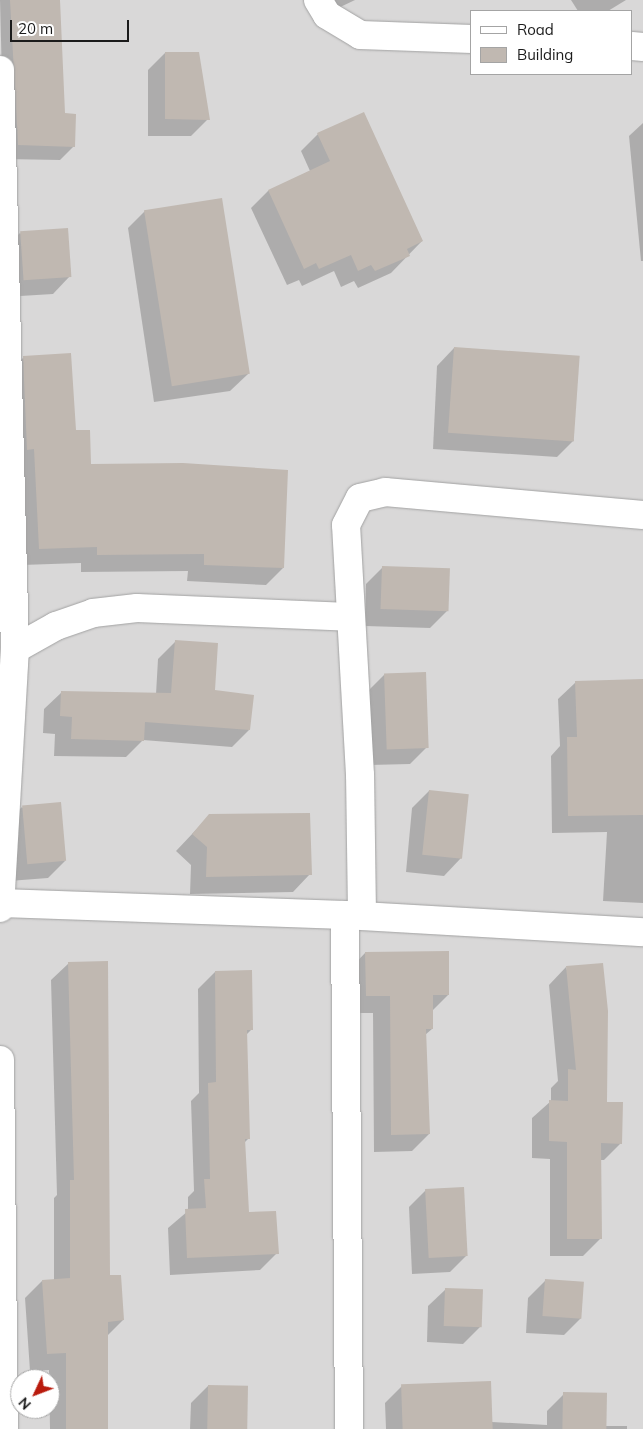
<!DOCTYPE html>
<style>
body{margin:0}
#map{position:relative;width:643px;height:1429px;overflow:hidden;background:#ece9e1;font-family:Mulish,sans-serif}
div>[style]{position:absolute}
.residential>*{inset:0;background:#d9d8d8}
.shadow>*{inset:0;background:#0003}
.building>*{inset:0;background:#c0b8b1;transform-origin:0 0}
.roads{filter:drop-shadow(0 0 1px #a2a2a2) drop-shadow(0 0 1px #a2a2a2)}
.street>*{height:28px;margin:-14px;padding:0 14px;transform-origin:14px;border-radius:14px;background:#fff}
span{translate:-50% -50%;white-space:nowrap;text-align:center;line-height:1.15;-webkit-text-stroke:5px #fff;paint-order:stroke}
.legend{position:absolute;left:470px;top:10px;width:162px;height:65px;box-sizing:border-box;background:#fff;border:1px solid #a4a4a4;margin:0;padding:6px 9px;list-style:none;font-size:15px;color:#1b1b1b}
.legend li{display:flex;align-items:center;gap:10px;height:25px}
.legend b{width:25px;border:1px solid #a4a4a4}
.north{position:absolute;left:10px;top:1369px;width:50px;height:50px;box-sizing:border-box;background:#fff;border:1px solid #a4a4a4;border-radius:50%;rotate:227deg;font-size:14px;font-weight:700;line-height:20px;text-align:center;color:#1b1b1b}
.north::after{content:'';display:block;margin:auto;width:18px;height:22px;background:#b91b0d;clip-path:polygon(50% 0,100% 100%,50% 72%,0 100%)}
.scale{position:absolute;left:10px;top:20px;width:119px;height:22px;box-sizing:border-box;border:2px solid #1b1b1b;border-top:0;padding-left:6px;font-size:15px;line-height:18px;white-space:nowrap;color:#1b1b1b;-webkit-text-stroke:4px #fff;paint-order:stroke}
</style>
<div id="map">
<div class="residential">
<i style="clip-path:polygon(evenodd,0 0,643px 0,643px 1429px,0 1429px,0 0,472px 11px,632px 11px,632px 74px,472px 74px,472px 11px,0 0,20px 1379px,50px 1379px,50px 1409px,20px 1409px,20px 1379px)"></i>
</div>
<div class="shadow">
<i style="clip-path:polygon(0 0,59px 0,64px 114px,74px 146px,60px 160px,4px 159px)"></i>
<i style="clip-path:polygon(329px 0,355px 0,334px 10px)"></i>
<i style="clip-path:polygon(571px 0,626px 0,608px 11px,578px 11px)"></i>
<i style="clip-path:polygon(165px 53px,208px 119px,191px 136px,148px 136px,148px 70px)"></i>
<i style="clip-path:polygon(643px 123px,643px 261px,641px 261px,629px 136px)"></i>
<i style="clip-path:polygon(318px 134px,422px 241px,391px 273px,358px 288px,354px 281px,341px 287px,334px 271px,302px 286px,299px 280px,287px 285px,251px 208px,268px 191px,310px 171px,301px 151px)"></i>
<i style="clip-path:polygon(145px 211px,248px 374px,230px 391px,154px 402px,128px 228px)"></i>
<i style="clip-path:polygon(20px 233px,70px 276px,53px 294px,4px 297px,3px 250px)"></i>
<i style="clip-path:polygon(454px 348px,574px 440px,557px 457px,433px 449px,437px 366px)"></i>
<i style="clip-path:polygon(24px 357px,75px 431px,90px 465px,283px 568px,266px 585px,187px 581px,188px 571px,81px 572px,81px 563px,22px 565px,6px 375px)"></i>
<i style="clip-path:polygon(383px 567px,447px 611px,430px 628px,365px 626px,366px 584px)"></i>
<i style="clip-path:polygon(176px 641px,213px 691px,249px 730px,232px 747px,143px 740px,126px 757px,54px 756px,55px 734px,43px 733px,44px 709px,62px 692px,156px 694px,158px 659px)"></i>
<i style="clip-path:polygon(385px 674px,427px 747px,410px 764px,370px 765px,368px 691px)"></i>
<i style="clip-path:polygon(643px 681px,643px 903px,603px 901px,607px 832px,552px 833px,551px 756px,560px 746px,558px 699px,576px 682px)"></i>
<i style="clip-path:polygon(429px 791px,461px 858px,444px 876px,406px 872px,412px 808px)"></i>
<i style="clip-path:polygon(22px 807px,65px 861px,48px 878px,9px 881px,5px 824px)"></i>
<i style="clip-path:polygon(210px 815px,310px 874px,293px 892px,190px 894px,191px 865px,176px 851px)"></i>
<i style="clip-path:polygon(365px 953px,448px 995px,432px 1011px,432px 1029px,425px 1035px,429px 1134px,412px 1151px,374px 1152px,373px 1013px,349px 1013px,348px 971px)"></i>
<i style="clip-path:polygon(69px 963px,109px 1277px,123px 1320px,106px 1337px,107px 1429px,50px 1429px,49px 1370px,30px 1371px,25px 1298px,42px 1281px,54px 1280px,54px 1198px,57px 1195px,51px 980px)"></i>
<i style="clip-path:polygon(566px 967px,606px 1103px,621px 1143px,604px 1160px,600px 1160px,600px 1239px,583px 1256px,550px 1256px,550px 1159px,532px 1158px,532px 1118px,551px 1101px,551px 1088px,558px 1081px,549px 985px)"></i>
<i style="clip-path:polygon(215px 972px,251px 1030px,246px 1035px,249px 1138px,244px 1143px,248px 1213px,277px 1253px,260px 1270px,170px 1275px,168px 1228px,188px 1211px,188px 1197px,194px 1191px,191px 1101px,199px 1093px,198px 989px)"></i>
<i style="clip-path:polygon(426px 1190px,467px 1255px,450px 1272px,412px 1274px,409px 1207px)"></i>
<i style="clip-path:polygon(545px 1281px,581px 1318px,564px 1335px,526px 1333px,528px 1298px)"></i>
<i style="clip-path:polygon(446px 1289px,480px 1327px,463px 1344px,427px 1342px,428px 1306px)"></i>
<i style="clip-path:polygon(208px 1386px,246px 1429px,190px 1429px,191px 1403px)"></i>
<i style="clip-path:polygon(402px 1386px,492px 1422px,547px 1425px,547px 1411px,564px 1394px,606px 1426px,627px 1426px,627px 1429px,386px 1429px,385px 1403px)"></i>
</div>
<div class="building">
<i style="clip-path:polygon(10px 0,60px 0,65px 113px,76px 114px,75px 147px,18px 145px)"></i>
<i style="clip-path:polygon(165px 52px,199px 52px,210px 120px,165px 119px)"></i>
<i style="clip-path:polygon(364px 112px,423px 241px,407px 249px,410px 256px,375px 271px,371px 265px,358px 271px,351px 255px,319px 269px,316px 263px,304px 269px,268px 190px,330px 161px,317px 133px)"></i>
<i style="left:222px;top:198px;width:178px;height:79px;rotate:81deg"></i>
<i style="left:68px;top:228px;width:49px;height:48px;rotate:86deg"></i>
<i style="left:454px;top:347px;width:126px;height:86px;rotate:4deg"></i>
<i style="clip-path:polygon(71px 353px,76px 430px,90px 430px,91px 464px,183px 463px,288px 470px,284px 568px,204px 565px,204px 554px,97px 555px,97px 547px,39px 549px,34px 449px,27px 450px,23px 356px)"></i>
<i style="left:382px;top:566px;width:68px;height:43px;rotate:2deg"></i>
<i style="clip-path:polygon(175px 640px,218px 643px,215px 690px,254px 695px,250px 730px,145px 722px,144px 741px,71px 739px,72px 717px,60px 716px,61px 691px,171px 693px)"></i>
<i style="left:426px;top:672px;width:76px;height:42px;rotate:88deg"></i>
<i style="clip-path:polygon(643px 679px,643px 815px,568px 816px,567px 737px,577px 737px,575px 681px)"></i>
<i style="left:429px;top:790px;width:40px;height:65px;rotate:6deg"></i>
<i style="left:61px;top:802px;width:59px;height:39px;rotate:85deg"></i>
<i style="clip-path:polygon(310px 813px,312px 875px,206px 877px,207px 847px,192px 834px,209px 814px)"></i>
<i style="clip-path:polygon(449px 951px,449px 995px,433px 995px,433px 1029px,426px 1029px,430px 1134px,391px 1135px,390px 996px,366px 996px,365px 952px)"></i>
<i style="clip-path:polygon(108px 961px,110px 1275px,121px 1275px,124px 1320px,108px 1322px,108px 1429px,66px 1429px,66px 1353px,47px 1354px,42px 1280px,70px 1278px,70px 1180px,74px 1180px,68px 962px)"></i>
<i style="clip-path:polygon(603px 963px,608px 1011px,607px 1102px,623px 1102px,622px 1144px,601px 1143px,602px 1239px,567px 1239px,567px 1142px,549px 1141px,549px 1100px,568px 1101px,568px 1069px,576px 1070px,566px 966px)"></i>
<i style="clip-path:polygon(252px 970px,253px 1030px,247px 1030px,250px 1139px,245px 1139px,249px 1212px,276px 1211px,279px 1254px,187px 1258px,185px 1209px,206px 1208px,204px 1179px,210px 1179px,208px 1083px,216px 1082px,215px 971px)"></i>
<i style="left:464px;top:1187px;width:69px;height:39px;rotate:87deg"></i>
<i style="left:545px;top:1279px;width:39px;height:37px;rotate:4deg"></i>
<i style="left:445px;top:1288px;width:38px;height:38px;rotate:2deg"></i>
<i style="left:491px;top:1381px;width:48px;height:90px;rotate:88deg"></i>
<i style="left:208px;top:1385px;width:40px;height:44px;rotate:1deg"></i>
<i style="left:563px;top:1392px;width:44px;height:37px;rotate:1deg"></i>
</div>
<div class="roads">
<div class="street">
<i style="left:318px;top:0;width:17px;rotate:59deg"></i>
<i style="left:327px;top:15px;width:39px;rotate:31deg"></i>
<i style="left:360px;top:35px;width:112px;rotate:2deg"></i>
<i style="left:632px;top:46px;width:11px;rotate:5deg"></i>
<i style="left:0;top:70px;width:579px;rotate:88.52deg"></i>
<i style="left:0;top:903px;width:345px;rotate:2deg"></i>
<i style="left:0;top:908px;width:259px;rotate:-86.7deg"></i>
<i style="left:15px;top:649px;width:47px;rotate:-29.3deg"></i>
<i style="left:56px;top:626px;width:39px;rotate:-19deg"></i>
<i style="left:93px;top:613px;width:44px;rotate:-6.5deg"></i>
<i style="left:137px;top:608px;width:212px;rotate:2.4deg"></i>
<i style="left:362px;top:915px;width:140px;rotate:-90.8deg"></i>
<i style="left:360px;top:775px;width:250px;rotate:-93.2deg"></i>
<i style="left:346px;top:525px;width:30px;rotate:-63deg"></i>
<i style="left:360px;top:498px;width:26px;rotate:-13deg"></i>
<i style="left:385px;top:492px;width:259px;rotate:5.1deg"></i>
<i style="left:0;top:1060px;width:369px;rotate:89.4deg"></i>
<i style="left:349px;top:1429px;width:514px;rotate:-90.45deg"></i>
<i style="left:345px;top:915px;width:298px;rotate:3.3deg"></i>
</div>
</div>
<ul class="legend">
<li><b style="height:6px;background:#fff"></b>Road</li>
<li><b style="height:14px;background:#c0b8b1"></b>Building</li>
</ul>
<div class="north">N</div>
<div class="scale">20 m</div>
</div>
